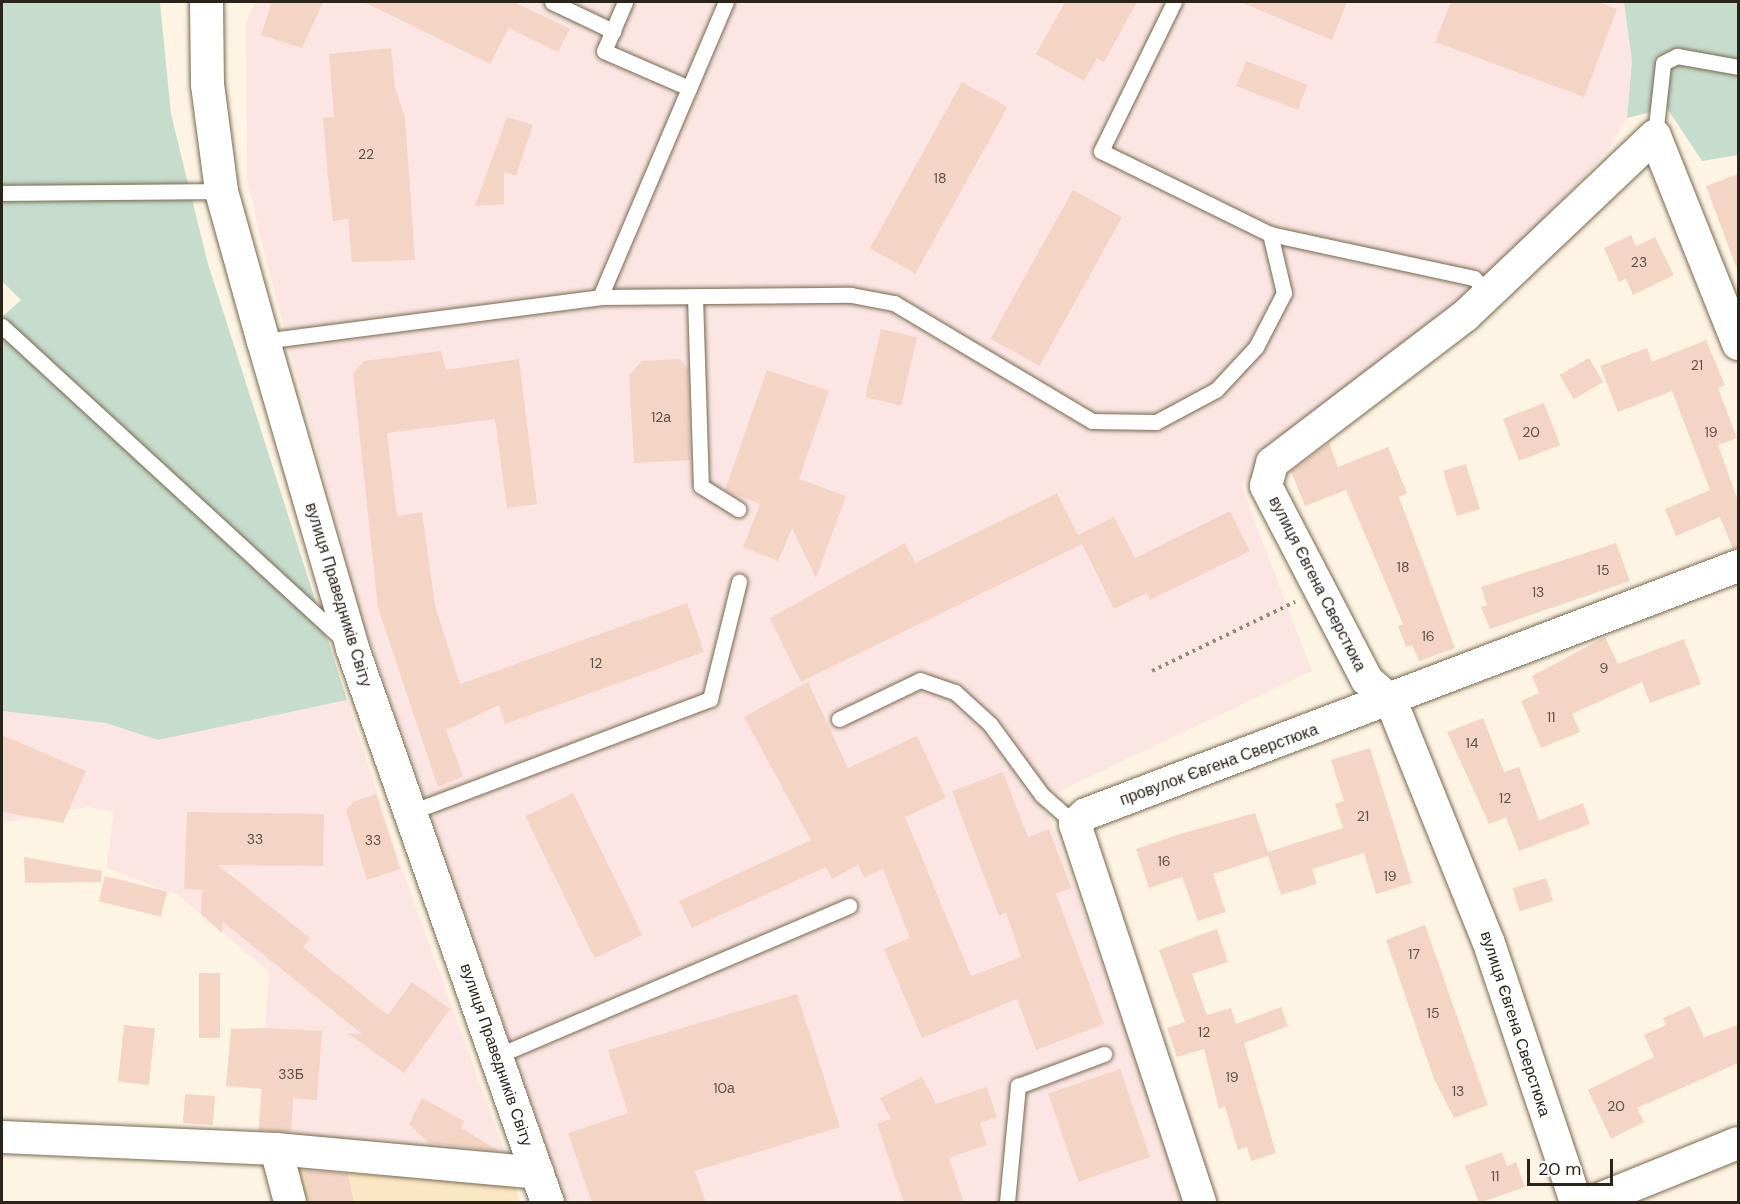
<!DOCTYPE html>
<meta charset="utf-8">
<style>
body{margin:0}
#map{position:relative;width:1740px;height:1204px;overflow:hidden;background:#fef4e3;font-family:"DM Sans",sans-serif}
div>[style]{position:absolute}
.built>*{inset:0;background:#fce7c4}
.industrial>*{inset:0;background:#fbe6e3}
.green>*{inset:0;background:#c6dccc}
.building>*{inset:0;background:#f4d4c4;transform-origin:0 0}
.path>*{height:4px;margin-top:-2px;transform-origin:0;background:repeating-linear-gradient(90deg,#938a7d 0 3px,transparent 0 7.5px)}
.roads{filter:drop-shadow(0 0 2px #786950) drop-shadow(0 0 2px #786950)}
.service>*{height:15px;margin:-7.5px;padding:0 7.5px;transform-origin:7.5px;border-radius:7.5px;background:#fff}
.minor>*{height:32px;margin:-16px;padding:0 16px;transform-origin:16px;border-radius:16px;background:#fff}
.secondary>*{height:33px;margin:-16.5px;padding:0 16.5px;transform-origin:16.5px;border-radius:16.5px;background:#fff}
span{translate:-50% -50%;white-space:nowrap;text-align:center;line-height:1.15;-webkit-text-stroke:4.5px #fff;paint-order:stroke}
.number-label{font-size:14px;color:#5d5044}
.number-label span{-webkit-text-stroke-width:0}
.street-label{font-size:16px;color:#2b241a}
.frame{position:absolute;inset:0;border:3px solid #2b241a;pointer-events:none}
.scale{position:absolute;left:1527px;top:1159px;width:86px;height:27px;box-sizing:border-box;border:3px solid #2b241a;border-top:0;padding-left:8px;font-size:18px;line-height:21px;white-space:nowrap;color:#2b241a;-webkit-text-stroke:4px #fff;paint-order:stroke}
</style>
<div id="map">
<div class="built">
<i style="clip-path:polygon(304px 1170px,515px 1186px,520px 1202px,296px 1202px,295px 1171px)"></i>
</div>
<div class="industrial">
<i style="clip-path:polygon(255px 2px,1624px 2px,1632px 61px,1627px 118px,1609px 149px,1495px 272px,1241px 485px,1312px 671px,1043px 799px,1188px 1202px,566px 1202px,361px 615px,260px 237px,247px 178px,246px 23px)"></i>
<i style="clip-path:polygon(347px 700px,402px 869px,505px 1153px,257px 1139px,269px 972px,178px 895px,106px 868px,114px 812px,88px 807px,2px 823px,2px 711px,106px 723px,158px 740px)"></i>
</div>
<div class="green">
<i style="clip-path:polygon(2px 2px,160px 2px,171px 114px,208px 264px,347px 700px,158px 740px,106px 723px,2px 711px,2px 317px,21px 300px,2px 281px)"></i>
<i style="clip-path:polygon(1624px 2px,1738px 2px,1738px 155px,1702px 161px,1667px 108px,1627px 118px,1632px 61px)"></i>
</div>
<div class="building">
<i style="clip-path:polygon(272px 2px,323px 2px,302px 48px,261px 35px)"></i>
<i style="clip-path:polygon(364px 2px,514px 2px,570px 29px,558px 52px,509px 28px,490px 64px)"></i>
<i style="clip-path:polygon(1065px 2px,1137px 2px,1104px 62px,1097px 58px,1084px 81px,1036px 54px)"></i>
<i style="clip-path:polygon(1240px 2px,1347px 2px,1332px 40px)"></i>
<i style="clip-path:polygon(1451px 2px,1598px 2px,1617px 9px,1584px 97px,1435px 42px)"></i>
<i style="clip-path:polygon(391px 48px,395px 87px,405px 117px,415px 260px,352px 262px,348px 219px,333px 221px,328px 177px,323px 118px,334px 117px,329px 54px)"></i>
<i style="left:1246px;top:61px;width:66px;height:27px;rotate:21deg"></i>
<i style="left:962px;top:82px;width:52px;height:190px;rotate:29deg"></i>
<i style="clip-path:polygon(507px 117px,533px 125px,516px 176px,504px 172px,504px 204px,475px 206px)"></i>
<i style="clip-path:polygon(1738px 174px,1738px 266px,1736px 267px,1706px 186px)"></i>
<i style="left:1073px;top:190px;width:56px;height:170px;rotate:29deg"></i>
<i style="clip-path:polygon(1631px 235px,1636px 246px,1655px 237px,1674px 275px,1633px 295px,1626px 279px,1619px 282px,1604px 248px)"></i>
<i style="left:881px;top:329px;width:37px;height:70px;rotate:13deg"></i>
<i style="clip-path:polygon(1706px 340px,1725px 385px,1718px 388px,1737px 438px,1718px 445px,1738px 501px,1738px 548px,1733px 549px,1720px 517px,1676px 536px,1665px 509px,1710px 490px,1672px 391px,1618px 412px,1600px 366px,1647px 348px,1652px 362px)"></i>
<i style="clip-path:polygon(441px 351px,446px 370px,519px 359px,537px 504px,507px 508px,495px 419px,387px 433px,397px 516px,422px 512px,435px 606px,460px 684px,687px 603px,704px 652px,505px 724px,499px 705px,446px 730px,463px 776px,438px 787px,378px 608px,353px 374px,364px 361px)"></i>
<i style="left:1589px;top:358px;width:28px;height:34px;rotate:60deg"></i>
<i style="clip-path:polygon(680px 359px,688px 370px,690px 460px,634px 463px,629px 375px,642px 361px)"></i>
<i style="clip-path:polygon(767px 370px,829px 391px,799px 479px,846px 496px,816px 578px,792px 528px,778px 561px,743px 547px,760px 504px,725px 490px)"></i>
<i style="left:1544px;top:403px;width:45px;height:44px;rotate:69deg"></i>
<i style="clip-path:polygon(1329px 443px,1338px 467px,1388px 447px,1407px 493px,1399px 497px,1455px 648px,1419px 661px,1412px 645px,1406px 647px,1398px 626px,1403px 624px,1346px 490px,1305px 506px,1291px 471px)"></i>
<i style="left:1466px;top:464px;width:47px;height:24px;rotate:73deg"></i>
<i style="clip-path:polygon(1057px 493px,1078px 535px,1114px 517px,1135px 558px,1230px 511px,1250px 551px,1150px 600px,1147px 593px,1114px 609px,1082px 544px,801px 682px,770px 618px,905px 543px,915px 563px)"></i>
<i style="clip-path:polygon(1616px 543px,1630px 581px,1490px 629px,1481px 607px,1487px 605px,1481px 587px)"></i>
<i style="clip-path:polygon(1605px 637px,1618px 664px,1684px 639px,1701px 684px,1650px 703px,1642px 682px,1572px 714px,1580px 732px,1541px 748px,1521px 701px,1539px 693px,1532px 676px)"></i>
<i style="clip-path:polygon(808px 682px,848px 768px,917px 736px,946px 798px,905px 817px,971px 976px,1021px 957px,1006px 913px,999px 916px,952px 791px,1003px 772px,1028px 837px,1049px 829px,1071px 888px,1056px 894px,1104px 1024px,1036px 1050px,1017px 999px,922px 1038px,884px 949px,910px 938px,883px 869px,864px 877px,858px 865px,832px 879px,826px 867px,692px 928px,679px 901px,811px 840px,744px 717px)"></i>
<i style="clip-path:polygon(1483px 718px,1504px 772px,1519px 767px,1539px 820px,1583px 803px,1590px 824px,1519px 851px,1506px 817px,1489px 824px,1447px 732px)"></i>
<i style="clip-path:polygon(2px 735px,86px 771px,63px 823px,2px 812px)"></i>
<i style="clip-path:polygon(1370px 748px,1412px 883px,1376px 894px,1364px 853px,1312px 869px,1317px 884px,1281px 895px,1268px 856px,1213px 874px,1226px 912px,1198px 921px,1182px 877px,1149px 888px,1136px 849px,1180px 834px,1255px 813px,1268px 852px,1343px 828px,1335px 804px,1344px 801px,1331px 760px)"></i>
<i style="left:573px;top:793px;width:158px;height:53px;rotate:64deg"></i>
<i style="clip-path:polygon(376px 794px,400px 869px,367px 880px,346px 811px,353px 802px)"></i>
<i style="clip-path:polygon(187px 812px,324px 814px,323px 866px,218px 865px,310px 938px,303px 947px,388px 1015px,412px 982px,450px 1009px,404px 1073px,347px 1033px,362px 1034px,223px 922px,222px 933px,201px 914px,202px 890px,184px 889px)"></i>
<i style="clip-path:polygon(24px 857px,102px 871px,101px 882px,25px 883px)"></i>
<i style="left:105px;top:876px;width:64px;height:26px;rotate:14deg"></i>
<i style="left:1546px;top:878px;width:24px;height:35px;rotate:73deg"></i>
<i style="clip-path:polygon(1425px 925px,1488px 1105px,1454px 1118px,1434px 1079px,1386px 940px)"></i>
<i style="clip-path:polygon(1217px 929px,1228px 962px,1192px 974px,1207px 1015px,1231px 1008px,1236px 1024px,1281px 1007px,1288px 1026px,1244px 1043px,1276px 1153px,1251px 1161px,1247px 1147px,1238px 1150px,1225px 1107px,1219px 1109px,1204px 1049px,1177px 1057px,1167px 1028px,1185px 1022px,1159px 950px)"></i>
<i style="left:199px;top:973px;width:21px;height:65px"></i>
<i style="clip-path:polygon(797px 994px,840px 1127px,695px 1171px,706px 1203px,592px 1203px,568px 1133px,628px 1113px,608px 1050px)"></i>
<i style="clip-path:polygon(1690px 1006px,1704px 1037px,1738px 1025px,1738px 1063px,1637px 1108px,1644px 1122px,1611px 1139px,1588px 1090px,1654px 1057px,1644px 1035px,1666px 1025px,1663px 1018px)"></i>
<i style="left:124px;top:1025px;width:31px;height:57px;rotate:6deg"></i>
<i style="clip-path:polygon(266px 1028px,322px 1031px,317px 1100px,293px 1098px,291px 1132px,259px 1130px,262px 1089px,226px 1086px,231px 1029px)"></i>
<i style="left:1120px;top:1069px;width:93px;height:76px;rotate:71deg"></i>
<i style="clip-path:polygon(922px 1077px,936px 1104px,987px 1087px,997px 1117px,980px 1123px,987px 1145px,949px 1158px,964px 1203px,904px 1203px,877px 1124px,891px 1119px,880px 1098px)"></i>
<i style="left:185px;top:1094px;width:30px;height:29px;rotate:4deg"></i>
<i style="clip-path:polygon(422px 1098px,464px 1121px,461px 1128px,499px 1151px,429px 1143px,409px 1124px)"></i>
<i style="clip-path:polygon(1502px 1152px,1507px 1166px,1516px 1162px,1525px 1187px,1479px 1203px,1465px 1166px)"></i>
<i style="clip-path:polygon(304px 1170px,348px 1174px,354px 1203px,311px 1203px)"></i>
</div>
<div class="path">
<i style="left:1152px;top:671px;width:159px;rotate:-25.8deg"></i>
</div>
<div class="roads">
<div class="service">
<i style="left:552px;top:2px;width:68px;rotate:25.4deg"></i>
<i style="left:625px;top:2px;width:53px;rotate:113.2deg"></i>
<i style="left:604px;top:51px;width:93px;rotate:23.5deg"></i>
<i style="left:1174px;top:2px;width:166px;rotate:116.1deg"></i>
<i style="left:1101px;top:151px;width:188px;rotate:26.2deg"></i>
<i style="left:1270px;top:234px;width:209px;rotate:12.2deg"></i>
<i style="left:1474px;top:278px;width:22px;rotate:47deg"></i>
<i style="left:1655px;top:136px;width:73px;rotate:-83.7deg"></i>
<i style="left:1663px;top:63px;width:16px;rotate:-27deg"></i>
<i style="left:1677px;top:56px;width:62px;rotate:10.2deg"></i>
<i style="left:2px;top:193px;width:219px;rotate:-0.5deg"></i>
<i style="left:600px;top:297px;width:321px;rotate:-66.9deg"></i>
<i style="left:695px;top:297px;width:189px;rotate:88.2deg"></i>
<i style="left:701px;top:486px;width:44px;rotate:31.9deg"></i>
<i style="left:2px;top:326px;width:462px;rotate:42.6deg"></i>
<i style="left:263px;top:341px;width:340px;rotate:-7.4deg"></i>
<i style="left:600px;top:297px;width:251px;rotate:-0.5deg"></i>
<i style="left:851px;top:295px;width:44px;rotate:10.5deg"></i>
<i style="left:894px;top:303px;width:230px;rotate:30.8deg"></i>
<i style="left:1092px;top:421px;width:64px;rotate:0.9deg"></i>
<i style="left:1156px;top:422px;width:68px;rotate:-28.1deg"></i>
<i style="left:1216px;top:390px;width:59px;rotate:-47.1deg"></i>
<i style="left:1256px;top:347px;width:61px;rotate:-62.6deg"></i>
<i style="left:1284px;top:293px;width:61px;rotate:-103.3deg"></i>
<i style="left:839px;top:719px;width:90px;rotate:-25.7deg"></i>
<i style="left:920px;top:680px;width:37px;rotate:19deg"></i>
<i style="left:955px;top:692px;width:47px;rotate:42.4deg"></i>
<i style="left:990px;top:724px;width:88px;rotate:53.8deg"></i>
<i style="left:1042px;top:795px;width:44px;rotate:41.3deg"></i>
<i style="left:411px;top:812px;width:320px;rotate:-20.7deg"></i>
<i style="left:710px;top:699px;width:121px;rotate:-76.1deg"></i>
<i style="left:497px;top:1056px;width:383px;rotate:-23.1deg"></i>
<i style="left:1007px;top:1202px;width:117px;rotate:-84.6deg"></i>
<i style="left:1018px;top:1086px;width:92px;rotate:-20.4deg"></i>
</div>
<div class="minor">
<i style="left:2px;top:1137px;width:274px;rotate:2.5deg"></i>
<i style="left:276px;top:1149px;width:263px;rotate:5.2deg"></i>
<i style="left:276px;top:1149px;width:55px;rotate:75.2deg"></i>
<i style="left:1200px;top:1202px;width:398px;rotate:-108.3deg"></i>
<i style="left:1075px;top:824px;width:15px;rotate:-42deg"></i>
<i style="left:1086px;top:814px;width:698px;rotate:-20.83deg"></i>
<i style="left:1576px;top:1202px;width:275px;rotate:-108.6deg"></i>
<i style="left:1488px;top:941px;width:259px;rotate:-112deg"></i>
<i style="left:1391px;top:701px;width:32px;rotate:-139deg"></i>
<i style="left:1367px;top:680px;width:219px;rotate:-117.5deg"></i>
<i style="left:1266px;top:486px;width:24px;rotate:-75deg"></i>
<i style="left:1272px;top:463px;width:243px;rotate:-37.3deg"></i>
<i style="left:1465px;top:316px;width:262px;rotate:-43.5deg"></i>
<i style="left:1655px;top:136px;width:224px;rotate:68.2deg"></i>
<i style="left:1592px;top:1202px;width:157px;rotate:-22deg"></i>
</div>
<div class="secondary">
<i style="left:206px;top:2px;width:82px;rotate:89.3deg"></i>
<i style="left:207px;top:84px;width:108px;rotate:82.5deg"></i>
<i style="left:221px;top:191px;width:156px;rotate:74.4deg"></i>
<i style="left:263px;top:341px;width:320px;rotate:73.8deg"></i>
<i style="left:352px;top:648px;width:587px;rotate:70.61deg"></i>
</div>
</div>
<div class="number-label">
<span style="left:366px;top:154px">22</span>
<span style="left:940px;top:178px">18</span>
<span style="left:1639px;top:262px">23</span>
<span style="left:1697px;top:365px">21</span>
<span style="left:661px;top:417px">12а</span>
<span style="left:1531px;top:432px">20</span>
<span style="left:1711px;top:432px">19</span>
<span style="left:1403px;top:567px">18</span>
<span style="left:1603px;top:570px">15</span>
<span style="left:1538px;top:592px">13</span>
<span style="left:1428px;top:636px">16</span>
<span style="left:596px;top:663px">12</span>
<span style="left:1604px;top:668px">9</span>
<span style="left:1551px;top:717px">11</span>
<span style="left:1472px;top:743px">14</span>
<span style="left:1505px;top:798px">12</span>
<span style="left:1363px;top:816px">21</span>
<span style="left:255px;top:839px">33</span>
<span style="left:373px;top:840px">33</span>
<span style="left:1164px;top:861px">16</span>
<span style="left:1390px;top:876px">19</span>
<span style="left:1414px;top:954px">17</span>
<span style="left:1433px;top:1013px">15</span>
<span style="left:1204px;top:1032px">12</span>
<span style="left:291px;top:1074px">33Б</span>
<span style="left:1232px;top:1077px">19</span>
<span style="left:724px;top:1088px">10а</span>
<span style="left:1458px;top:1091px">13</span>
<span style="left:1616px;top:1106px">20</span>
<span style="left:1495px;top:1176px">11</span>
</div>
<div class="street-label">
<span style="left:1317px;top:584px;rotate:63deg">вулиця Євгена Сверстюка</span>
<span style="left:338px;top:595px;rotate:73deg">вулиця Праведників Світу</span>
<span style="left:1219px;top:765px;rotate:-20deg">провулок Євгена Сверстюка</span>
<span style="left:1515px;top:1024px;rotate:72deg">вулиця Євгена Сверстюка</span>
<span style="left:496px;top:1055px;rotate:71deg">вулиця Праведників Світу</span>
</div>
<div class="frame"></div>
<div class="scale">20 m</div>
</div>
